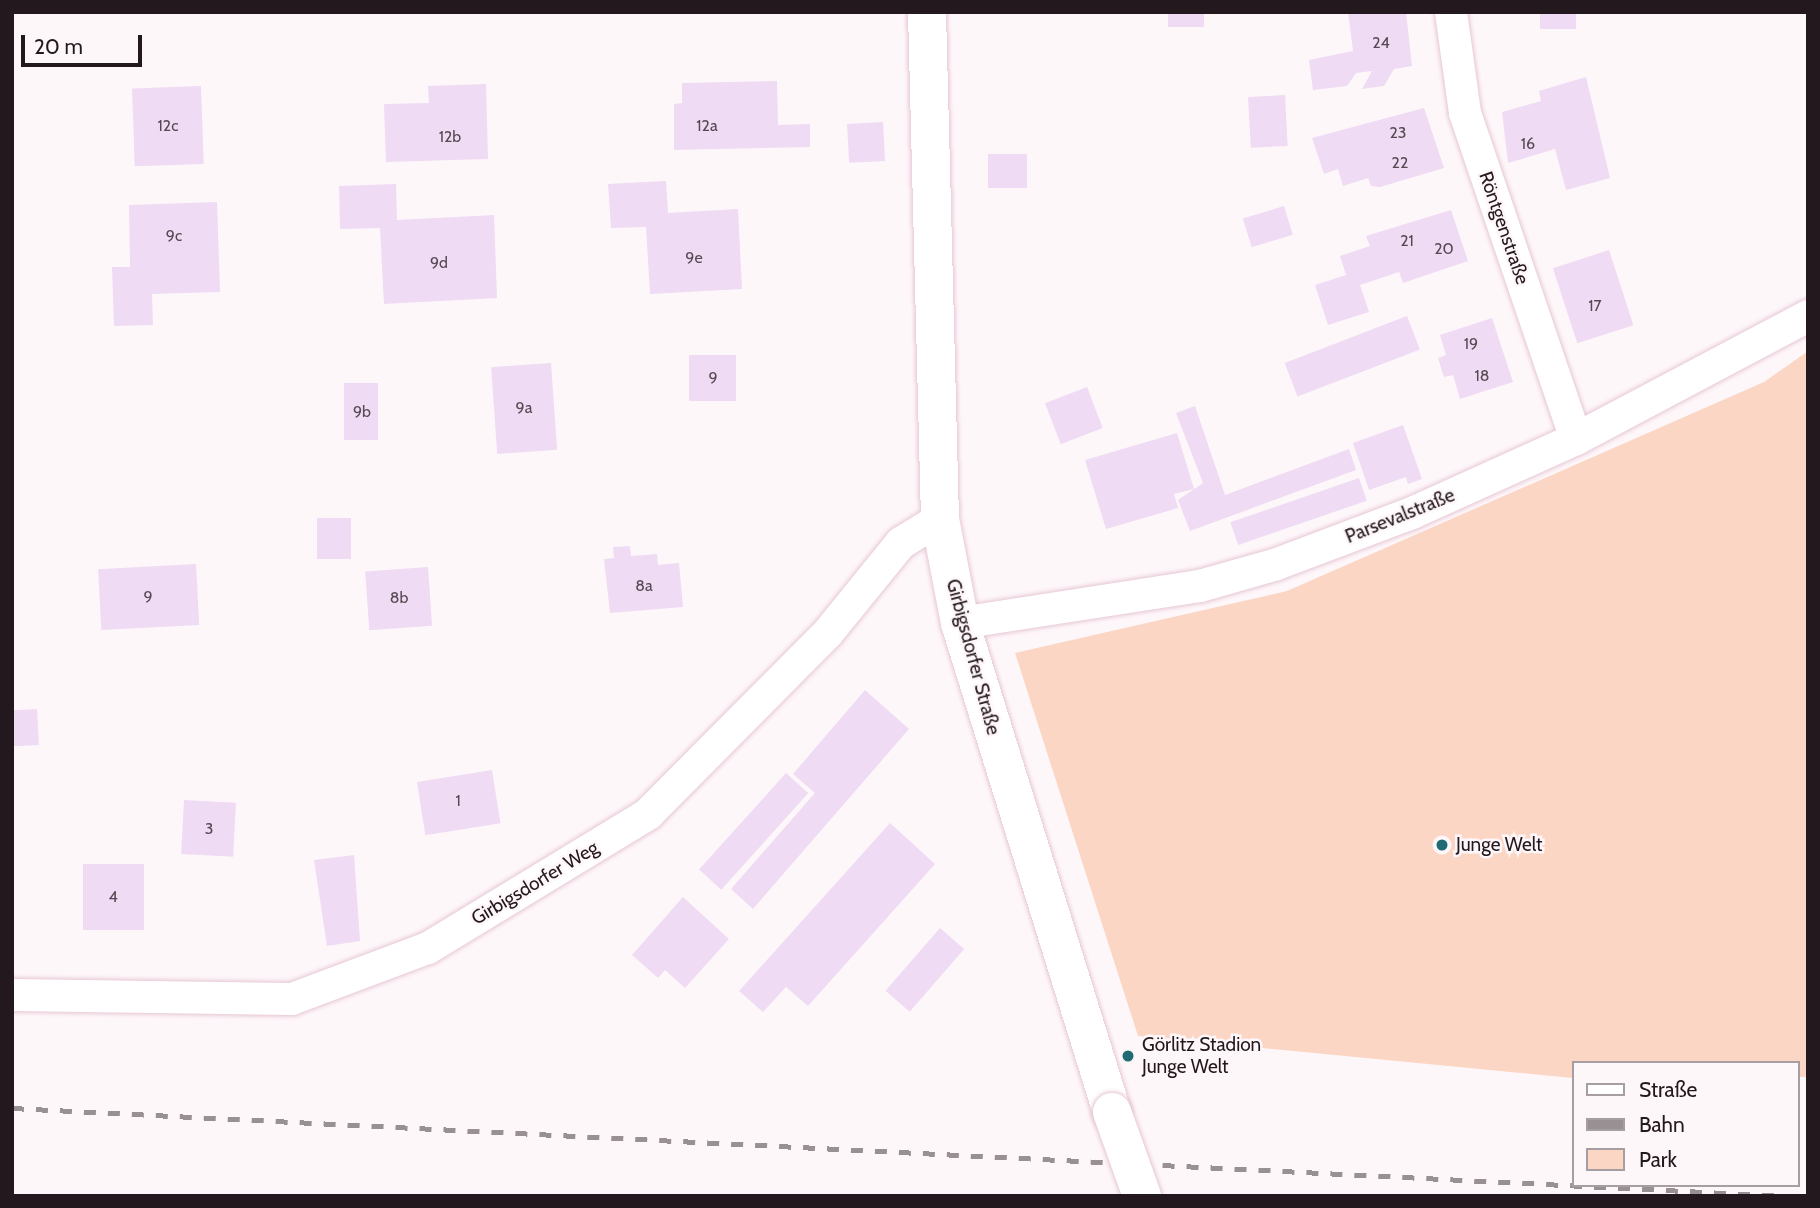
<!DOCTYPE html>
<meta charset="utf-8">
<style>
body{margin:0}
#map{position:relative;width:1820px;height:1208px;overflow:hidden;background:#fef7fa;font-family:Cabin,sans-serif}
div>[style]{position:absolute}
.green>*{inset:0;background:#fbd6c5}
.building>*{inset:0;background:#efdbf3;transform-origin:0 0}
.roads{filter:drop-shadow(0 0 2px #e6c7d5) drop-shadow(0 0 2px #e6c7d5)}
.street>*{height:32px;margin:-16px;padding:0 16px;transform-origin:16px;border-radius:16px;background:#fff}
.secondary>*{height:38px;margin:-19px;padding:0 19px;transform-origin:19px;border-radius:19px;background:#fff}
.rail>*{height:5px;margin-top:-2.5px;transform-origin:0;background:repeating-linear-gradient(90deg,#989093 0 12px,transparent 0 24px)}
.bridges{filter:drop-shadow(0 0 2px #e6c7d5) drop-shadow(0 0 2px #e6c7d5)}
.secondary-bridge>*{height:38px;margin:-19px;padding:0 19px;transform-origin:19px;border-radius:19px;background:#fff}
.dots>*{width:19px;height:19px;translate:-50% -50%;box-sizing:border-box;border:4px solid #fef7fa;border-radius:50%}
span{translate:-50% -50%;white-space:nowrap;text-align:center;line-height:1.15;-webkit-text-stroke:5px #fef7fa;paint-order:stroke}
.number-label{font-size:16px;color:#564952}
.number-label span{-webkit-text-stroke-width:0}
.street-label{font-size:19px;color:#23181d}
.poi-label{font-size:19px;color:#23181d}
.left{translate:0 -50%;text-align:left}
.frame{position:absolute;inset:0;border:14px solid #23181d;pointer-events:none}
.legend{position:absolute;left:1572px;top:1061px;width:228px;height:126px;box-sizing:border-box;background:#fef7fa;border:2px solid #a69ea2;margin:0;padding:9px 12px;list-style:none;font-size:21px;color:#23181d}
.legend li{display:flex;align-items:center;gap:14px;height:35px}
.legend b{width:35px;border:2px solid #a69ea2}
.scale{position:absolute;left:21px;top:35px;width:121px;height:32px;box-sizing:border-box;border:4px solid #23181d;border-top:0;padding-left:9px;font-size:21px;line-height:24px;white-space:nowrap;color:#23181d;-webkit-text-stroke:5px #fef7fa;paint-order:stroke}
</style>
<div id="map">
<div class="green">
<i style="clip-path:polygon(1808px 351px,1808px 1077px,1797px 1077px,1797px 1063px,1573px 1063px,1573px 1078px,1138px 1036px,1015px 653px,1287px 591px,1764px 382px)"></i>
</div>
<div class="building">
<i style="left:1168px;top:12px;width:36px;height:15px"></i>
<i style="clip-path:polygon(1348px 12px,1406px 12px,1412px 66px,1394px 69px,1384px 86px,1362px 89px,1372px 71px,1356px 73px,1347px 86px,1313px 90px,1309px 60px,1353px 51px)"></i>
<i style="left:1540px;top:12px;width:36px;height:17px"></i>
<i style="clip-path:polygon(1586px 77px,1610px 178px,1566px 190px,1555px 149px,1508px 163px,1502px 112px,1541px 101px,1539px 91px)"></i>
<i style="clip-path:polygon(777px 81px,778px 125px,810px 124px,810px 147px,674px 150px,674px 104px,682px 103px,682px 83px)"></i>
<i style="clip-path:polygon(486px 84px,488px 159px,386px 162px,384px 104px,429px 103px,428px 86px)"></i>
<i style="left:201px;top:86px;width:78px;height:69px;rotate:88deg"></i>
<i style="left:1285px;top:95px;width:51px;height:37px;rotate:87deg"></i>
<i style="clip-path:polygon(1424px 108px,1444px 168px,1380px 187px,1371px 186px,1368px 178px,1343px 186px,1338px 169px,1324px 174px,1312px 138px)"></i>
<i style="left:883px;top:122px;width:39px;height:36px;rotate:87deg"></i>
<i style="left:1027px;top:154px;width:34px;height:39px;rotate:90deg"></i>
<i style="clip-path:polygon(666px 181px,668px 213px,738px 209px,742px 289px,650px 294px,646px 227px,611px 228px,608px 184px)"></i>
<i style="clip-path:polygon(396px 184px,397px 220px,494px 215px,497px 298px,384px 304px,380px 228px,340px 229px,339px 186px)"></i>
<i style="clip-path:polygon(217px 202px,220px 292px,152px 294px,153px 325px,114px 326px,112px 267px,130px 267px,129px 205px)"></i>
<i style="left:1284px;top:206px;width:30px;height:43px;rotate:73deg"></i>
<i style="clip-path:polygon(1451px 210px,1468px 261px,1403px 283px,1399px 272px,1360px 285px,1369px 312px,1328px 325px,1315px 285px,1346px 275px,1340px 256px,1370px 246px,1366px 236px)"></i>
<i style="left:1609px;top:250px;width:79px;height:59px;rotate:72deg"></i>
<i style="left:1407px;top:316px;width:36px;height:131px;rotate:69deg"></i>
<i style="clip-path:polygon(1492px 318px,1513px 382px,1460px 399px,1453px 375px,1444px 377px,1442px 371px,1438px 358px,1446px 355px,1440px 335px)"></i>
<i style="left:689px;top:355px;width:47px;height:46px"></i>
<i style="left:551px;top:363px;width:87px;height:60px;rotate:86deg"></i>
<i style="left:344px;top:383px;width:34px;height:57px"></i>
<i style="left:1087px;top:387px;width:44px;height:45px;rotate:69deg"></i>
<i style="clip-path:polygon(1195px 406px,1225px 495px,1349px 449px,1356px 470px,1190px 531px,1178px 500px,1203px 483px,1176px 413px)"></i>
<i style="clip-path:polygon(1403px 425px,1422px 479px,1408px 484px,1406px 477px,1369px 490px,1353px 443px)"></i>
<i style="clip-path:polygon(1177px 433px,1194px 489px,1174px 494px,1178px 508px,1106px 529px,1085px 460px)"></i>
<i style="left:1359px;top:478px;width:24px;height:136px;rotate:71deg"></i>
<i style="left:317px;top:518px;width:34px;height:41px"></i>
<i style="clip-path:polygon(630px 546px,631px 556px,657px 554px,658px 565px,679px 563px,683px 607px,610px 613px,604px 559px,614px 558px,613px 547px)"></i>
<i style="left:196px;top:564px;width:61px;height:98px;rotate:87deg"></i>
<i style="left:428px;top:567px;width:59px;height:63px;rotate:86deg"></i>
<i style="clip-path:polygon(865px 690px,909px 729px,753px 909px,731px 889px,815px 793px,793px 774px)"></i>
<i style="left:37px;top:709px;width:36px;height:25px;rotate:87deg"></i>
<i style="left:492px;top:770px;width:54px;height:76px;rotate:81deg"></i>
<i style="left:786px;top:773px;width:30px;height:130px;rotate:42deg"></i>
<i style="left:184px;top:800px;width:52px;height:54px;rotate:3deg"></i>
<i style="clip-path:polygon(890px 823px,935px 864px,808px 1006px,786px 987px,763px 1012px,739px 991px)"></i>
<i style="clip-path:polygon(354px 855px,360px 941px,327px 946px,314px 860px)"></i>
<i style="left:83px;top:864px;width:61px;height:66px"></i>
<i style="clip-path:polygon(683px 897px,729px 939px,685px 988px,665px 970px,658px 978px,632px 955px)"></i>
<i style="left:940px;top:928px;width:32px;height:83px;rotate:41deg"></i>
</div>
<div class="roads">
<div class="street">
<i style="left:1451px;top:12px;width:102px;rotate:82.1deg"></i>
<i style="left:1465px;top:113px;width:344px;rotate:71.2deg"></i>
<i style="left:960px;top:623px;width:243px;rotate:-8.8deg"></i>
<i style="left:1200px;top:586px;width:80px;rotate:-15.9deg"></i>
<i style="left:1277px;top:564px;width:144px;rotate:-20.7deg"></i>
<i style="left:1412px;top:513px;width:180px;rotate:-24.3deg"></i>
<i style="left:1576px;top:439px;width:263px;rotate:-27.9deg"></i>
<i style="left:12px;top:995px;width:280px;rotate:0.8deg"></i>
<i style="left:292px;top:999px;width:145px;rotate:-20.6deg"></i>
<i style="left:428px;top:948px;width:258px;rotate:-31.3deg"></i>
<i style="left:648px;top:814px;width:254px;rotate:-45.2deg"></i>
<i style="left:827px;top:634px;width:117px;rotate:-50.9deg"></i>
<i style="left:901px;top:543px;width:46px;rotate:-31.6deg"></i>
</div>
<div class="secondary">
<i style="left:927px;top:12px;width:507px;rotate:88.53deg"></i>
<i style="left:940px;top:519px;width:106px;rotate:79.1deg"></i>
<i style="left:960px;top:623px;width:512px;rotate:72.73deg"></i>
</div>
</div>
<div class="rail">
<i style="left:12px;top:1108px;width:1779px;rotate:2.84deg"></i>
</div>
<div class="bridges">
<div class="secondary-bridge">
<i style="left:1112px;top:1112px;width:89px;rotate:70.3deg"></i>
</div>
</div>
<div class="dots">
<i style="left:1442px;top:845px;background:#1f6a73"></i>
<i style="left:1128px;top:1056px;background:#1f6a73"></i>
</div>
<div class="number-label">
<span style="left:1381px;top:43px">24</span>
<span style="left:168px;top:126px">12c</span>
<span style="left:707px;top:126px">12a</span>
<span style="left:1398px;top:133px">23</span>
<span style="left:450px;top:137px">12b</span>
<span style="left:1528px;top:144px">16</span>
<span style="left:1400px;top:163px">22</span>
<span style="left:174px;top:236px">9c</span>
<span style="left:1407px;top:241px">21</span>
<span style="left:1444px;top:249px">20</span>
<span style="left:694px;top:258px">9e</span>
<span style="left:439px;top:263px">9d</span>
<span style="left:1595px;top:306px">17</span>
<span style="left:1471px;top:344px">19</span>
<span style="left:1482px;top:376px">18</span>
<span style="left:713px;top:378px">9</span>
<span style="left:524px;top:408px">9a</span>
<span style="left:362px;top:412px">9b</span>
<span style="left:644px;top:586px">8a</span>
<span style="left:148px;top:597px">9</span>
<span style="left:399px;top:598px">8b</span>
<span style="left:458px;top:801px">1</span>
<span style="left:209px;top:829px">3</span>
<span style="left:113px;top:897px">4</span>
</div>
<div class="street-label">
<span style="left:1504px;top:228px;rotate:71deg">Röntgenstraße</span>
<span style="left:1400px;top:516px;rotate:-22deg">Parsevalstraße</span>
<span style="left:973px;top:657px;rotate:75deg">Girbigsdorfer Straße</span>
<span style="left:535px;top:883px;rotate:-31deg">Girbigsdorfer Weg</span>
</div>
<div class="poi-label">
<span class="left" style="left:1456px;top:845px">Junge Welt</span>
<span class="left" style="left:1142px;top:1056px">Görlitz Stadion<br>Junge Welt</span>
</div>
<div class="frame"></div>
<ul class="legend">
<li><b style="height:9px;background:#fff"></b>Straße</li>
<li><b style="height:9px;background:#989093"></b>Bahn</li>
<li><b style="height:19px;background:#fbd6c5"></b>Park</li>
</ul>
<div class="scale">20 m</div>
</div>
